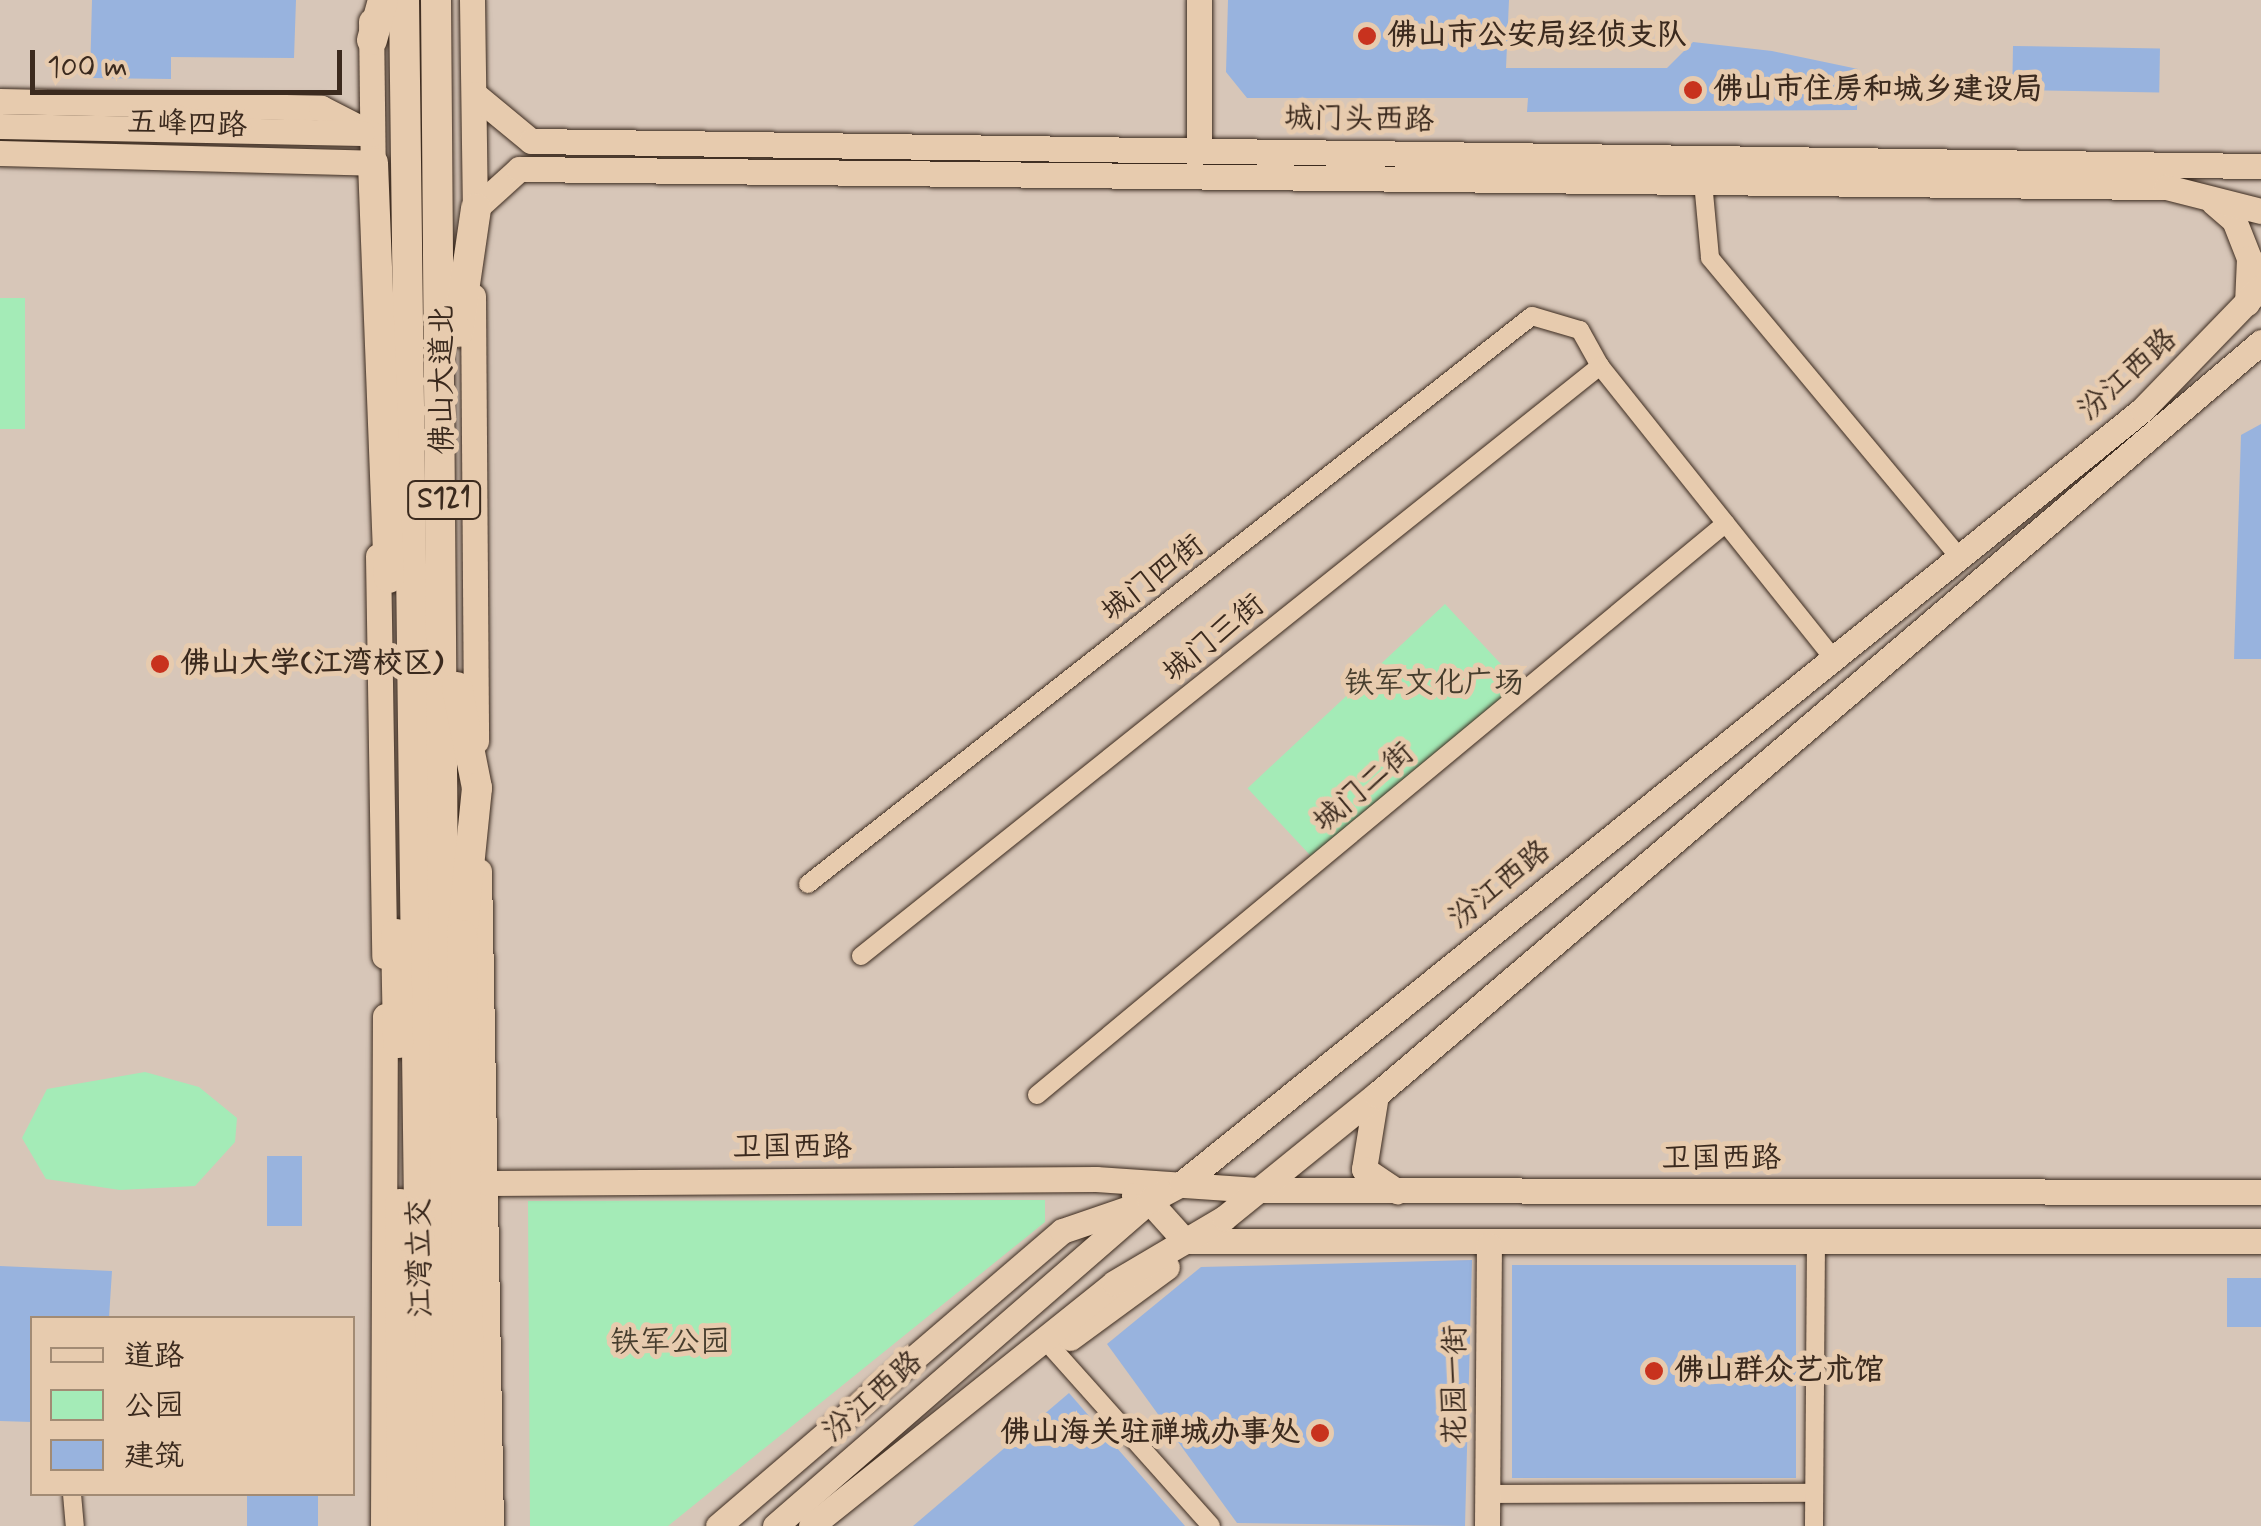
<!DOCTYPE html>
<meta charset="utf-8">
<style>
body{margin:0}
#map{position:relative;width:2261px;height:1526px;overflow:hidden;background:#d7c6b8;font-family:Mynerve,"LXGW WenKai TC",sans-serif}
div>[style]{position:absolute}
.green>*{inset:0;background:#a4ebb7;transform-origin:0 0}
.building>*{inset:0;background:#98b3de;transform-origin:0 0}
.roads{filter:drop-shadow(0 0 2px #3b2a1e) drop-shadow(0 0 2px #3b2a1e)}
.street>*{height:18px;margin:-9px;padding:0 9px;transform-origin:9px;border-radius:9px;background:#e7cbae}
.secondary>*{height:25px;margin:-12.5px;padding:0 12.5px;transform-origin:12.5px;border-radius:12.5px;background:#e7cbae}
.highway>*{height:30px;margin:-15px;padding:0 15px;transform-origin:15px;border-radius:15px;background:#e7cbae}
.dots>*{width:28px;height:28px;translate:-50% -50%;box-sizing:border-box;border:5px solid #e7cbae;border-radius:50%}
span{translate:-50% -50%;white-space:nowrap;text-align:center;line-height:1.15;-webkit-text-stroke:10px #e7cbae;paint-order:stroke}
.shield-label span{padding:2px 8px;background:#e7cbae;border:2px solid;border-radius:8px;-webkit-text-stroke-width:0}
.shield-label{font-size:28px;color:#3b2a1e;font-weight:700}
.poi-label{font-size:30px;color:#3b2a1e;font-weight:700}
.left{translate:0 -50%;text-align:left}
.right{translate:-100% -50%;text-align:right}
.street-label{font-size:30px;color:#3b2a1e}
.park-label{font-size:30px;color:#463d2d}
.legend{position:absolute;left:30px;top:1316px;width:325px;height:180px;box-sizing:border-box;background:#e7cbae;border:2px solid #a28b74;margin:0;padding:12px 18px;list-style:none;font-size:30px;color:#3b2a1e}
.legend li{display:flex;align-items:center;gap:20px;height:50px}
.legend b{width:50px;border:2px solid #a28b74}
.scale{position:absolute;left:30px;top:50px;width:312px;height:45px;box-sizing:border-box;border:5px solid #3b2a1e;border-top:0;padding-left:12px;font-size:30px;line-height:35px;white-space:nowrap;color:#3b2a1e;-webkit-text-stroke:8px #e7cbae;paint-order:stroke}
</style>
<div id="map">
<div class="green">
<i style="left:0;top:298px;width:25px;height:131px"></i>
<i style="left:1445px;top:604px;width:110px;height:270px;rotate:47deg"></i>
<i style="clip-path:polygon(145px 1072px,199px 1087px,237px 1118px,235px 1142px,195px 1186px,120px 1190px,46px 1179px,22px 1138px,47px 1089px)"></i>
<i style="clip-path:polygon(1045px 1200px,1045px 1222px,668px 1526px,530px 1526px,528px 1201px)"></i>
</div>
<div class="building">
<i style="clip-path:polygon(92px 0,296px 0,294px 58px,171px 57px,171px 79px,90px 78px)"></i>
<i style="clip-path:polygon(1228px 0,1509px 0,1506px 68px,1667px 68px,1693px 42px,1772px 51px,1858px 69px,1857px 110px,1527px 112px,1528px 98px,1247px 98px,1226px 72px)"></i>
<i style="left:2013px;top:46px;width:147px;height:44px;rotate:1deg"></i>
<i style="clip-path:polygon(2261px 424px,2261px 659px,2234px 659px,2241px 435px)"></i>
<i style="left:267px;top:1156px;width:35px;height:70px"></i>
<i style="clip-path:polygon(1472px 1260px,1465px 1526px,1237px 1523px,1107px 1344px,1201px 1267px)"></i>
<i style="left:1512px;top:1265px;width:284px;height:213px"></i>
<i style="clip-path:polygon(0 1266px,112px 1271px,109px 1318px,32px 1318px,32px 1422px,0 1421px)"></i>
<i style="left:2261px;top:1278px;width:49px;height:34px;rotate:90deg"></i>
<i style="clip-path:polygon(1069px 1393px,1185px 1526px,913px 1526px)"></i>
<i style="left:247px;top:1494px;width:71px;height:32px"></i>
</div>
<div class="roads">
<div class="street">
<i style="left:1703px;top:182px;width:76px;rotate:84.7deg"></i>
<i style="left:1710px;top:258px;width:389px;rotate:50.2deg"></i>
<i style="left:808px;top:884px;width:920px;rotate:-38.12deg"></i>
<i style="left:1532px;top:316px;width:50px;rotate:16.3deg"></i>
<i style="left:1580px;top:330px;width:41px;rotate:60.9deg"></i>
<i style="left:1600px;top:366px;width:374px;rotate:51.4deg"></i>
<i style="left:861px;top:956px;width:946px;rotate:-38.6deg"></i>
<i style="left:1037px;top:1095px;width:895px;rotate:-39.7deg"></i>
<i style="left:1053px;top:1349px;width:237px;rotate:48.2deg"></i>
<i style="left:72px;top:1494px;width:32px;rotate:85deg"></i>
<i style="left:1488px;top:1494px;width:326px;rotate:-0.2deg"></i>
<i style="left:1814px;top:1526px;width:282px;rotate:-89.6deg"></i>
</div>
<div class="secondary">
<i style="left:472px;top:0;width:216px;rotate:89.2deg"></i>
<i style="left:1199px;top:0;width:150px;rotate:90deg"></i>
<i style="left:371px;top:21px;width:160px;rotate:89.3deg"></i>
<i style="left:474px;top:94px;width:74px;rotate:39.5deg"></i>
<i style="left:531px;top:141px;width:1730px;rotate:0.83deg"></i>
<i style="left:0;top:101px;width:321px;rotate:1.2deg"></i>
<i style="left:321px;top:108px;width:57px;rotate:27deg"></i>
<i style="left:0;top:126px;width:362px;rotate:1.1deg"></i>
<i style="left:0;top:153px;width:373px;rotate:1.5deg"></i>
<i style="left:2213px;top:202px;width:28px;rotate:41deg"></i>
<i style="left:2234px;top:220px;width:41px;rotate:68.5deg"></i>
<i style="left:2249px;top:258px;width:45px;rotate:92.5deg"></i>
<i style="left:476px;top:208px;width:58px;rotate:-42.2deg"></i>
<i style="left:519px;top:169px;width:1647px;rotate:0.63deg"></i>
<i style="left:2166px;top:187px;width:98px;rotate:14.2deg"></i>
<i style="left:473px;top:296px;width:445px;rotate:89.6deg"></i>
<i style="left:378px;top:556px;width:400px;rotate:89.1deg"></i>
<i style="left:479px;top:871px;width:655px;rotate:88.95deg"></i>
<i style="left:1376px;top:1095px;width:75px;rotate:99.2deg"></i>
<i style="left:1364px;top:1169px;width:40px;rotate:34deg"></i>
<i style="left:489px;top:1183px;width:607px;rotate:-0.38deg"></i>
<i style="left:1096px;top:1179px;width:162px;rotate:3.9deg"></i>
<i style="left:1258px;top:1190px;width:1003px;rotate:0.11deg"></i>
<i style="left:1134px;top:1195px;width:16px;rotate:22deg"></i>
<i style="left:1149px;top:1201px;width:54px;rotate:48deg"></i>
<i style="left:1185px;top:1241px;width:1076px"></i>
<i style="left:1070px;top:1338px;width:120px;rotate:-36.2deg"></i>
<i style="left:383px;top:1526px;width:510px;rotate:-89.78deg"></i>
<i style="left:718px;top:1526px;width:453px;rotate:-40.6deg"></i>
<i style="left:1062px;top:1231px;width:77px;rotate:-18.9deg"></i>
<i style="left:775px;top:1526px;width:495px;rotate:-41deg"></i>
<i style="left:1149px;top:1201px;width:36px;rotate:-28deg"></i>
<i style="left:1181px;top:1184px;width:1234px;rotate:-38.85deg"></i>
<i style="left:2142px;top:410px;width:171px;rotate:-45.9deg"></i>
<i style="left:811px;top:1526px;width:388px;rotate:-38.7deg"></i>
<i style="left:1114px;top:1283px;width:128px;rotate:-30.6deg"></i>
<i style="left:1224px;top:1218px;width:196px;rotate:-39deg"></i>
<i style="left:1376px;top:1095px;width:1162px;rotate:-40.39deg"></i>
<i style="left:1487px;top:1526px;width:281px;rotate:-89.6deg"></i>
</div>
<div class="highway">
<i style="left:404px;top:0;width:1526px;rotate:89.29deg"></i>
<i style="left:436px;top:0;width:1526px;rotate:89.55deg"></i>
<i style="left:372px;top:40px;width:41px;rotate:-74.6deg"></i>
<i style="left:373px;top:163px;width:415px;rotate:87.8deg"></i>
<i style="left:458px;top:332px;width:125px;rotate:-81.7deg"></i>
<i style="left:457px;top:687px;width:103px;rotate:78.8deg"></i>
<i style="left:477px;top:788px;width:148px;rotate:95.8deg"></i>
<i style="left:462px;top:935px;width:591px;rotate:89.13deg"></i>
<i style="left:396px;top:934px;width:109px;rotate:88.9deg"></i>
<i style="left:400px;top:1204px;width:322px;rotate:89.6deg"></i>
</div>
</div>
<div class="dots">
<i style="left:1367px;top:36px;background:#c8321e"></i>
<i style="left:1693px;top:90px;background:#c8321e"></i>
<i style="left:160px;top:664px;background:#c8321e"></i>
<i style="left:1654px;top:1371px;background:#c8321e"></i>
<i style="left:1320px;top:1433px;background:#c8321e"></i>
</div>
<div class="shield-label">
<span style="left:444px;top:500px">S121</span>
</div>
<div class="poi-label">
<span class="left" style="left:1387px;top:36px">佛山市公安局经侦支队</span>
<span class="left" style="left:1713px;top:90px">佛山市住房和城乡建设局</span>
<span class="left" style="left:180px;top:664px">佛山大学(江湾校区)</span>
<span class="left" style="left:1674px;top:1371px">佛山群众艺术馆</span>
<span class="right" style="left:1300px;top:1433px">佛山海关驻禅城办事处</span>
</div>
<div class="street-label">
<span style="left:1359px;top:120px;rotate:1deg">城门头西路</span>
<span style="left:187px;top:125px;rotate:2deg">五峰四路</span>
<span style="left:2128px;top:375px;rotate:-42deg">汾江西路</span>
<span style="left:443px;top:380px;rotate:-90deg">佛山大道北</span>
<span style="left:1153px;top:579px;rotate:-38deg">城门四街</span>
<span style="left:1214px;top:639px;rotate:-39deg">城门三街</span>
<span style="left:1364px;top:788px;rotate:-40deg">城门二街</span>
<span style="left:1500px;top:885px;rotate:-39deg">汾江西路</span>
<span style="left:792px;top:1148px">卫国西路</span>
<span style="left:1721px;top:1159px">卫国西路</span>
<span style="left:421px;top:1258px;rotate:-91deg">江湾立交</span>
<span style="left:1456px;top:1385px;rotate:-90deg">花园一街</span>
<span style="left:873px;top:1397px;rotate:-41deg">汾江西路</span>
</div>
<div class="park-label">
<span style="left:1434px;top:684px">铁军文化广场</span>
<span style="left:670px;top:1343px">铁军公园</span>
</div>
<ul class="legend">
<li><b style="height:12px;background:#e7cbae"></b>道路</li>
<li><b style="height:28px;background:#a4ebb7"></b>公园</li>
<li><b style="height:28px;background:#98b3de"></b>建筑</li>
</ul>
<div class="scale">100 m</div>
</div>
